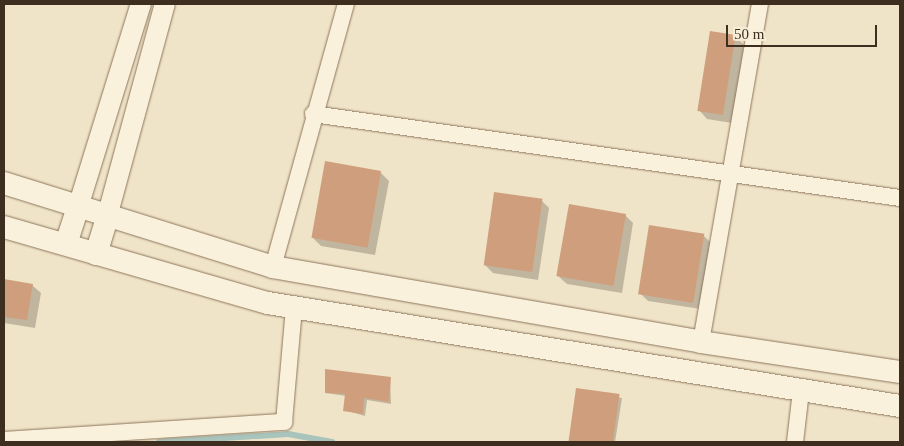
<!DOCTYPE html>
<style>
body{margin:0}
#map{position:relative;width:904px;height:446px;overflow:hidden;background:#f0e4c8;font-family:"Times New Roman",serif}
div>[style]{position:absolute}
.shadow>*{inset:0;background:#0003}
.stream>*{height:6px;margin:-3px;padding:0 3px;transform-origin:3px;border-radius:3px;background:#a9c4bc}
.building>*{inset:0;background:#cf9f7d;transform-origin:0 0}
.roads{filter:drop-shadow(0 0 1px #8d765c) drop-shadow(0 0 1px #8d765c)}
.minor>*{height:16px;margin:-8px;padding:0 8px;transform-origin:8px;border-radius:8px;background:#faf1dc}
.tertiary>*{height:20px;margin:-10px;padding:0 10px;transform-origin:10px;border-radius:10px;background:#faf1dc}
.secondary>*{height:22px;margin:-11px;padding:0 11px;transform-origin:11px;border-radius:11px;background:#faf1dc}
span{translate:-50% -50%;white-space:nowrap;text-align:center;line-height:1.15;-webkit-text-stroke:4.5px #f7eed8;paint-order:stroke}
.frame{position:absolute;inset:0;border:5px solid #3d2e20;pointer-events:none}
.scale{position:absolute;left:726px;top:25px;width:151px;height:22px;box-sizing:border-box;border:2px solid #3d2e20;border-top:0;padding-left:6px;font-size:15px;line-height:18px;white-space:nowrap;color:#3d2e20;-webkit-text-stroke:4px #f7eed8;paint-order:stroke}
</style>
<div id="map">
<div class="shadow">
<i style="clip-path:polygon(736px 37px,744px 45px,732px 123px,707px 119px,699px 110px)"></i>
<i style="clip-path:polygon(381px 173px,389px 181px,375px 255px,321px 246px,313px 238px)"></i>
<i style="clip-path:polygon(541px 200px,549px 208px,538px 280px,493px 273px,485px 265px)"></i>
<i style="clip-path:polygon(625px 215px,633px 223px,622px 293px,567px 284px,558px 276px)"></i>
<i style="clip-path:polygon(703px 235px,711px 243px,701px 309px,648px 301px,640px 293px)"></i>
<i style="clip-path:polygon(4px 280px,32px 285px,41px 293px,35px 328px,4px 323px)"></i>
<i style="clip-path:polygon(390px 378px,391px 404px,367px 400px,365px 416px,344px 410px,346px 396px,326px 393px)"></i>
<i style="clip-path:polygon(577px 389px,622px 398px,615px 442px,569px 442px)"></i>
</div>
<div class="stream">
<i style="left:159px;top:442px;width:129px;rotate:-3.5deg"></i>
<i style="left:288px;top:434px;width:45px;rotate:10.3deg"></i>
</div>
<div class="building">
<i style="left:710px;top:31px;width:26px;height:81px;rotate:9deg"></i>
<i style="left:325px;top:161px;width:57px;height:78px;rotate:10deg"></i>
<i style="left:494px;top:192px;width:49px;height:74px;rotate:8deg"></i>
<i style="left:569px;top:204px;width:58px;height:73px;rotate:10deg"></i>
<i style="left:649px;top:225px;width:56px;height:70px;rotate:9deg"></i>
<i style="clip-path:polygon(4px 279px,33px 284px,27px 320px,4px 317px)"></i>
<i style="clip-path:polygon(325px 369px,391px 377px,389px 402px,364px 398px,363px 414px,343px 411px,345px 394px,325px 393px)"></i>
<i style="left:576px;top:388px;width:44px;height:55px;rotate:8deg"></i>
</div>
<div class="roads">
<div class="minor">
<i style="left:313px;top:114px;width:593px;rotate:8.14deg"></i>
<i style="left:273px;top:267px;width:273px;rotate:-74.5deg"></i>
<i style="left:701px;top:342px;width:343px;rotate:-80.1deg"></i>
<i style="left:4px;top:440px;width:281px;rotate:-3.7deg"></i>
<i style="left:284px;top:422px;width:114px;rotate:-85deg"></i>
<i style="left:795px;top:442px;width:51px;rotate:-83.3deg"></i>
</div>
<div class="tertiary">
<i style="left:78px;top:207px;width:213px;rotate:-72.8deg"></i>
<i style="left:107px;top:217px;width:221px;rotate:-74.8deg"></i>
</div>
<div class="secondary">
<i style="left:4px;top:183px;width:282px;rotate:17.3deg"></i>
<i style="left:273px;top:267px;width:435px;rotate:9.9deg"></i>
<i style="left:701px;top:342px;width:201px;rotate:8.6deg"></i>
<i style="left:4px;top:227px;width:275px;rotate:16.1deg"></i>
<i style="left:268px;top:303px;width:640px;rotate:9.26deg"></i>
<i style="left:66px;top:244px;width:39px;rotate:-72deg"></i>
<i style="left:96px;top:254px;width:39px;rotate:-73deg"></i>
</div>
</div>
<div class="frame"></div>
<div class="scale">50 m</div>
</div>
